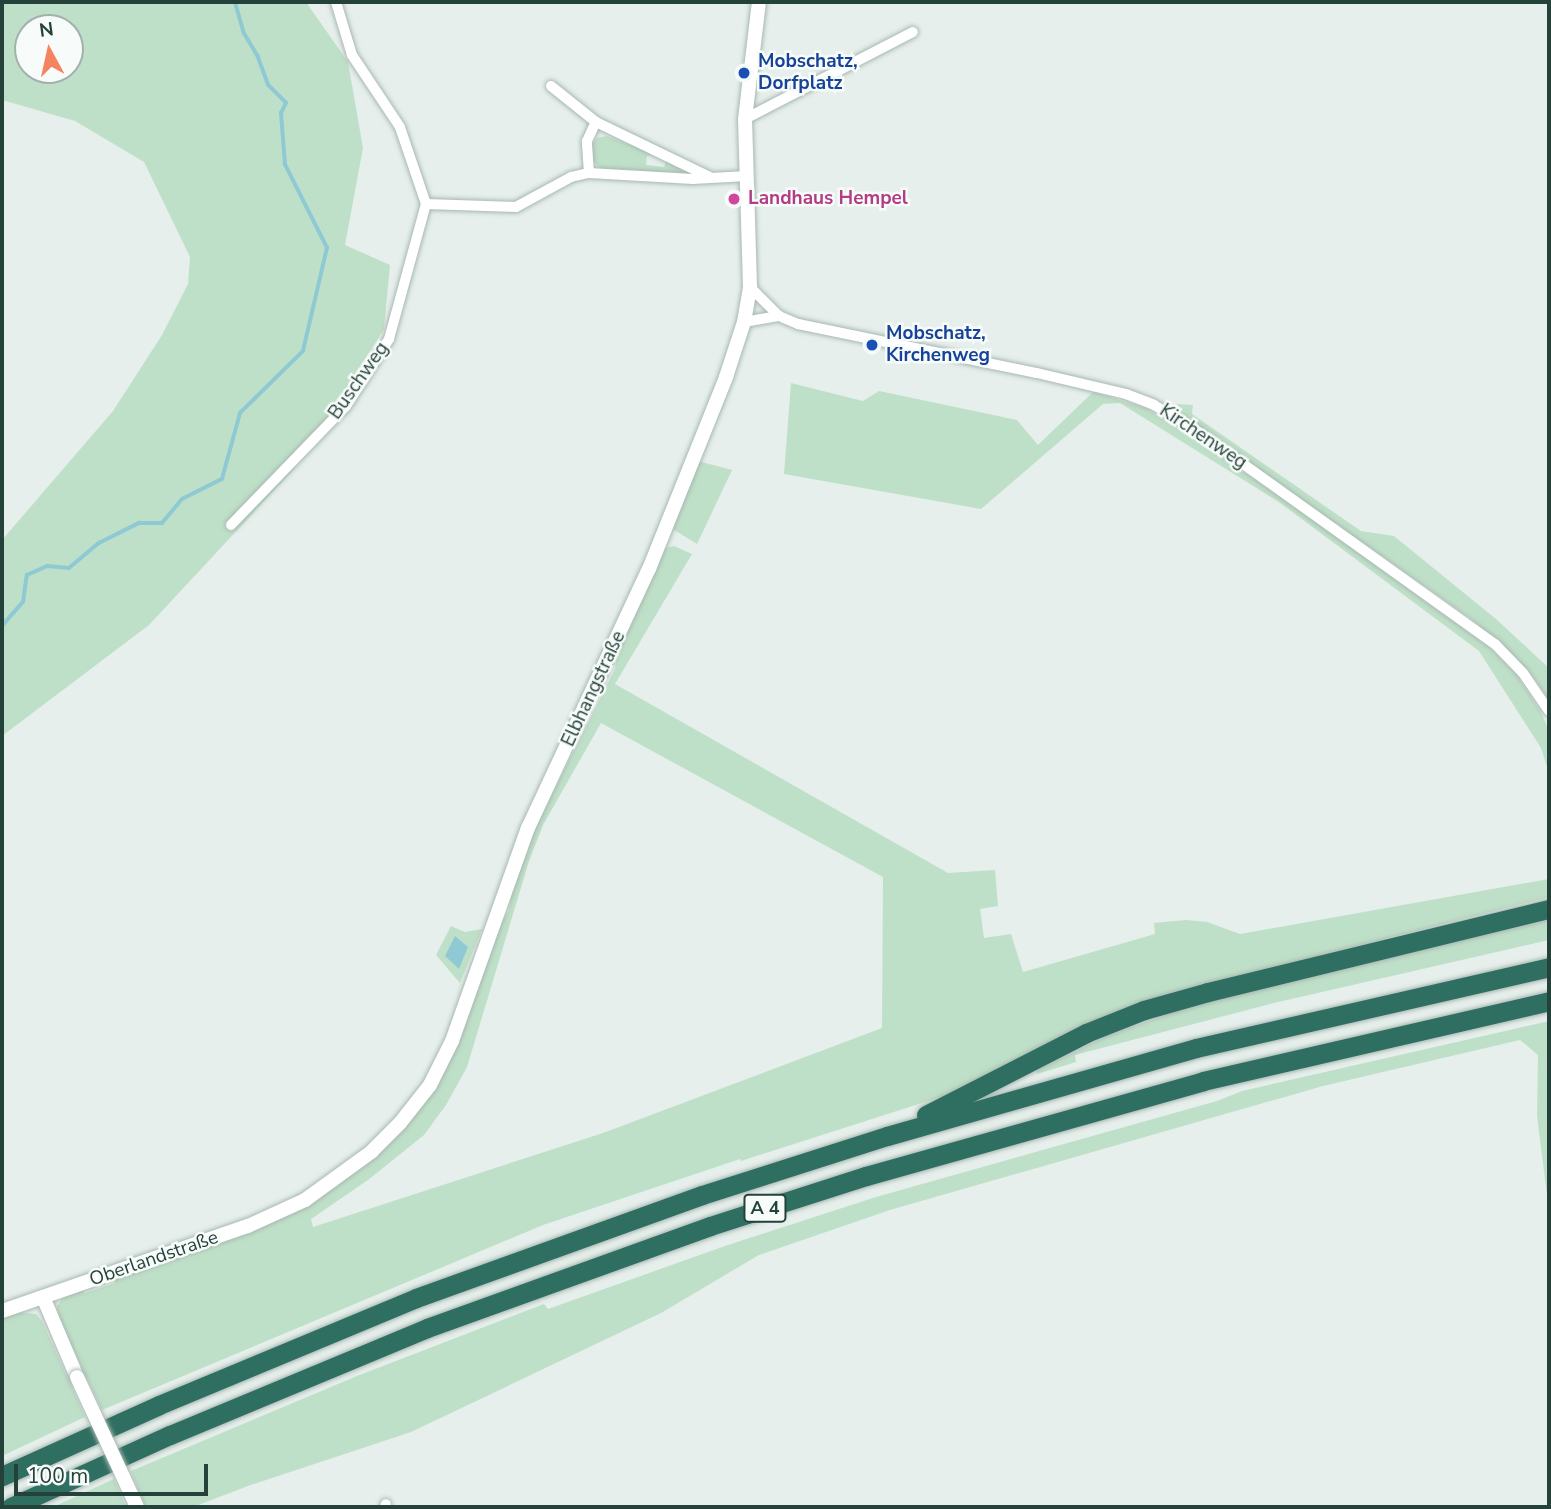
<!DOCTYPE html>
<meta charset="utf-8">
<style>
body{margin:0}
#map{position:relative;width:1551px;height:1509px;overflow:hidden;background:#e6efeb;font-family:"Nunito Sans",sans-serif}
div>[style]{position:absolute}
.green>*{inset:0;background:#bfe0c8}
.water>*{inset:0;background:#8ec9d4}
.stream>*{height:3.5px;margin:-1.75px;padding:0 1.75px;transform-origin:1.75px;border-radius:1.75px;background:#8ec9d4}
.roads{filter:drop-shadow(0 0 2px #a8b8b2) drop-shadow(0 0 2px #a8b8b2)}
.minor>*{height:10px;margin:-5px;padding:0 5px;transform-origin:5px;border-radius:5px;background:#fff}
.tertiary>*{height:14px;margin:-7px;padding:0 7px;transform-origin:7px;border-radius:7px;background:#fff}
.motorway>*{height:19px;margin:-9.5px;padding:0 9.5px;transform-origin:9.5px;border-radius:9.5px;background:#2f6f62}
.bridges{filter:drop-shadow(0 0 2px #a8b8b2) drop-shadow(0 0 2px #a8b8b2)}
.tertiary-bridge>*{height:14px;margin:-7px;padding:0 7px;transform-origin:7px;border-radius:7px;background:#fff}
.dots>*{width:19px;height:19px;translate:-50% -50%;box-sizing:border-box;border:4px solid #f7fbf9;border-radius:50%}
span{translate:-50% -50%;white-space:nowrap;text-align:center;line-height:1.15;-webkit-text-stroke:5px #f7fbf9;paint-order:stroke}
.shield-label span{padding:2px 5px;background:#f7fbf9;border:2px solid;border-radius:5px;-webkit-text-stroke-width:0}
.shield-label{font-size:18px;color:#24423a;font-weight:700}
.transit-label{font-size:19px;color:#164399;font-weight:700}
.left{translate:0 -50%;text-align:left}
.hotel-label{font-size:19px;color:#b23c85;font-weight:700}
.street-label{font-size:19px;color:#24423a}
.frame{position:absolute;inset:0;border:4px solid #24423a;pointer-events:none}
.north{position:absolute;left:14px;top:14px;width:70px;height:70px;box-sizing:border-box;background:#f7fbf9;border:2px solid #a3b1ad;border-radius:50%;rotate:352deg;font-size:19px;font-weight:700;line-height:28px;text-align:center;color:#24423a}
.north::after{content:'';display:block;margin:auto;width:24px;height:32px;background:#f4845f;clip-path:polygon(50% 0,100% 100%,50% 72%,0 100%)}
.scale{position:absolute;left:14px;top:1464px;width:194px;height:32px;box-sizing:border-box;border:4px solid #24423a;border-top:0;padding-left:9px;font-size:21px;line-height:24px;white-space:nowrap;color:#24423a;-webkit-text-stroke:5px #f7fbf9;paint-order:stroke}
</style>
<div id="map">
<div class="green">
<i style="clip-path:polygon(evenodd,2px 2px,306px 2px,348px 62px,363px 148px,345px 245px,390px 265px,384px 329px,294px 469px,149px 625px,2px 736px,2px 540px,113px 411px,162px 335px,188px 284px,190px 257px,144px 162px,75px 121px,2px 100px,2px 2px,28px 28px,70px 28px,70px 70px,28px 70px,28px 28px)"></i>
<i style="clip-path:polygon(606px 136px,655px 154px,647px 156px,646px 165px,664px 167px,667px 159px,693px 173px,608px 171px,600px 168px,593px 160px,592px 145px,597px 138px)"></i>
<i style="clip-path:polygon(791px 383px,863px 401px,879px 391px,1017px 420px,1038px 445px,1093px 392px,1146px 408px,1281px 497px,1489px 647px,1517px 675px,1541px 712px,1549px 731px,1549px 773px,1541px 748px,1479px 651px,1279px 502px,1120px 403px,1103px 404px,981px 509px,784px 474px)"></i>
<i style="clip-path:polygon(1177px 404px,1193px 405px,1192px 414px,1361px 531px,1394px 536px,1496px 619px,1549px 668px,1549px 700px,1529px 671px,1470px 618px,1180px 414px)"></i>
<i style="clip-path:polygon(698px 461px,732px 470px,697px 544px,671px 528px)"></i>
<i style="clip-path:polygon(evenodd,674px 546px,692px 554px,615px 684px,948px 873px,995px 870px,998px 906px,980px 909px,984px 938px,1011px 934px,1023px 972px,1155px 934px,1154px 923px,1186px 920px,1207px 922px,1240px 934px,1549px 879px,1549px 897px,1166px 994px,953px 1093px,741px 1161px,740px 1159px,543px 1225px,102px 1410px,58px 1317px,57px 1306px,62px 1299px,82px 1290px,85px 1293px,115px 1283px,113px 1277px,252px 1231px,408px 1124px,496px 932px,509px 910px,514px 881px,537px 824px,615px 669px,617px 653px,662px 549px,674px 546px,601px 723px,883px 877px,882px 1028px,603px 1133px,313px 1227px,311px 1219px,368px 1180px,424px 1135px,446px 1105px,467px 1067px,529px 861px,543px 825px,601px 723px)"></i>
<i style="clip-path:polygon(1549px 920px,1549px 940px,1274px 1003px,1075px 1055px,1076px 1062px,1037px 1074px,1036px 1071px,1107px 1036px,1211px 999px)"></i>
<i style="clip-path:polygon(451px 926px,465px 932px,482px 929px,460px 983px,436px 955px)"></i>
<i style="clip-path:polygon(1549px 1021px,1549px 1211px,1537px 1116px,1538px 1055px,1520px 1040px,1323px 1086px,890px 1210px,759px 1255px,661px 1313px,411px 1432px,248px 1486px,193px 1507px,145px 1507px,131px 1471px,357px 1376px,544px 1304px,548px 1309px,725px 1246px,876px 1197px,1217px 1101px,1242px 1091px)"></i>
<i style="clip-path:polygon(15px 1312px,36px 1314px,42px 1321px,85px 1417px,2px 1456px,2px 1318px)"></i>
<i style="clip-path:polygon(114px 1479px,126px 1507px,53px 1507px)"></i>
</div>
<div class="water">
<i style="clip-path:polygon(455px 936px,468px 947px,459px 969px,445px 956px)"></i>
</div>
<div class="stream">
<i style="left:2px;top:626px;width:32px;rotate:-49deg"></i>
<i style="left:23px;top:602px;width:27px;rotate:-82deg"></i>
<i style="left:27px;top:575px;width:22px;rotate:-24deg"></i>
<i style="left:47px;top:566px;width:22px;rotate:5deg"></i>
<i style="left:69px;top:568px;width:39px;rotate:-40deg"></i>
<i style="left:99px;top:543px;width:45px;rotate:-26.6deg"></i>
<i style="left:139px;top:523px;width:23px"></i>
<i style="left:162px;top:523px;width:31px;rotate:-50deg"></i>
<i style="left:182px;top:499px;width:45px;rotate:-26.6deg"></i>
<i style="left:222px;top:479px;width:68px;rotate:-74.7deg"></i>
<i style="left:240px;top:413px;width:88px;rotate:-44.5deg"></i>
<i style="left:303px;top:351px;width:106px;rotate:-76.9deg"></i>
<i style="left:327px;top:248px;width:93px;rotate:-116.8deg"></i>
<i style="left:285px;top:165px;width:52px;rotate:-94.4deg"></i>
<i style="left:281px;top:113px;width:11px;rotate:-63deg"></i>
<i style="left:286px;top:103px;width:25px;rotate:-135deg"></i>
<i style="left:268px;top:85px;width:30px;rotate:-110deg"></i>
<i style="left:258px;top:57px;width:27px;rotate:-121deg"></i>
<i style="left:244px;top:34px;width:33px;rotate:-106deg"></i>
</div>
<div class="roads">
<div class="minor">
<i style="left:551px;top:86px;width:58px;rotate:38.7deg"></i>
<i style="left:596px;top:122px;width:127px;rotate:25.8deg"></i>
<i style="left:745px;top:119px;width:189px;rotate:-27.4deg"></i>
<i style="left:589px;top:173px;width:32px;rotate:-94deg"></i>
<i style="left:587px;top:141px;width:21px;rotate:-65deg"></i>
<i style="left:426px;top:204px;width:90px;rotate:1.9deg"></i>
<i style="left:516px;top:207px;width:63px;rotate:-28.6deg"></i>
<i style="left:571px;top:177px;width:18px;rotate:-13deg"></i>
<i style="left:589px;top:173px;width:104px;rotate:3.3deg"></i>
<i style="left:693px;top:179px;width:54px;rotate:-3.2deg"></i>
<i style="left:750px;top:287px;width:41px;rotate:45deg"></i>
<i style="left:779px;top:316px;width:21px;rotate:23deg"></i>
<i style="left:798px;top:324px;width:244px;rotate:11.6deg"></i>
<i style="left:1037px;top:373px;width:91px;rotate:13.3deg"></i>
<i style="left:1126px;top:394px;width:30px;rotate:21deg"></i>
<i style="left:1154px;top:405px;width:45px;rotate:30.5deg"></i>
<i style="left:1193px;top:428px;width:371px;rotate:35.6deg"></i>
<i style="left:1495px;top:644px;width:40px;rotate:46deg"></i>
<i style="left:1523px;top:673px;width:46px;rotate:55.6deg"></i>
<i style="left:744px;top:322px;width:36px;rotate:-10deg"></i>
<i style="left:231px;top:525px;width:165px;rotate:-46deg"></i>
<i style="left:346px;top:406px;width:80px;rotate:-57.3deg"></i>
<i style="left:389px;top:339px;width:140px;rotate:-74.7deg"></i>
<i style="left:426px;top:204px;width:81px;rotate:-108.7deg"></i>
<i style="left:400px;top:127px;width:87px;rotate:-123.7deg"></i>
<i style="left:352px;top:55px;width:55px;rotate:-106.8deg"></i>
<i style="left:385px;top:1507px;width:3px;rotate:-72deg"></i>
</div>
<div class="tertiary">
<i style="left:43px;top:1297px;width:87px;rotate:67deg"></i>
<i style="left:2px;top:1311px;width:260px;rotate:-19.1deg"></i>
<i style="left:248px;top:1226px;width:63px;rotate:-24.5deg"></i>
<i style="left:305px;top:1200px;width:82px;rotate:-36deg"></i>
<i style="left:371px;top:1152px;width:41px;rotate:-45deg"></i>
<i style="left:400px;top:1123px;width:48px;rotate:-51.7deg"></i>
<i style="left:430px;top:1085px;width:49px;rotate:-63.4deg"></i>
<i style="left:452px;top:1041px;width:226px;rotate:-70.4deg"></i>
<i style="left:528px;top:828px;width:286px;rotate:-65deg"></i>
<i style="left:649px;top:569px;width:207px;rotate:-68.1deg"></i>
<i style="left:726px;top:377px;width:58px;rotate:-71.9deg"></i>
<i style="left:744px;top:322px;width:36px;rotate:-80deg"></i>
<i style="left:750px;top:287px;width:168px;rotate:-91.7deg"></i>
<i style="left:745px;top:119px;width:118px;rotate:-83.2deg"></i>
</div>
<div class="motorway">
<i style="left:926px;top:1115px;width:180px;rotate:-27.1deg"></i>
<i style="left:1086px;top:1033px;width:62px;rotate:-21.6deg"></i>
<i style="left:1144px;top:1010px;width:66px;rotate:-15.7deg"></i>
<i style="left:1208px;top:992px;width:351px;rotate:-13.7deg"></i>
<i style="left:2px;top:1476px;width:172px;rotate:-24.3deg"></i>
<i style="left:159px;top:1405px;width:278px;rotate:-22.6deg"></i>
<i style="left:416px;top:1298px;width:304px;rotate:-19.8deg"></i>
<i style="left:702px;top:1195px;width:194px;rotate:-17.7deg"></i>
<i style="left:887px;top:1136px;width:321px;rotate:-15.9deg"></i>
<i style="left:1196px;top:1048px;width:362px;rotate:-12.9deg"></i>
<i style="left:11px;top:1507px;width:175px;rotate:-24.4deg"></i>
<i style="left:170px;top:1435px;width:278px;rotate:-22.6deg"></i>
<i style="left:427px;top:1328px;width:301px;rotate:-19.8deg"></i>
<i style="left:710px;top:1226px;width:164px;rotate:-17.8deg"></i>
<i style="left:866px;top:1176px;width:350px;rotate:-15.7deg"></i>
<i style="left:1203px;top:1081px;width:355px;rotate:-13deg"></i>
</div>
</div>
<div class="bridges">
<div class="tertiary-bridge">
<i style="left:77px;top:1377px;width:143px;rotate:65.2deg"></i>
</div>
</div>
<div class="dots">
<i style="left:744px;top:73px;background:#1a4fb4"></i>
<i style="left:734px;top:199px;background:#d1479c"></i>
<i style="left:872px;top:345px;background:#1a4fb4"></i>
</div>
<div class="shield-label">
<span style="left:765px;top:1208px">A 4</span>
</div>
<div class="transit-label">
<span class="left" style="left:758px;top:73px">Mobschatz,<br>Dorfplatz</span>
<span class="left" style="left:886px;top:345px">Mobschatz,<br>Kirchenweg</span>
</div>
<div class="hotel-label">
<span class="left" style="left:748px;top:199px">Landhaus Hempel</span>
</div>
<div class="street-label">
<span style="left:359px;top:381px;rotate:-55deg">Buschweg</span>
<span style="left:1203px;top:437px;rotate:34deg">Kirchenweg</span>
<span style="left:594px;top:689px;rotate:-65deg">Elbhangstraße</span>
<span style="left:154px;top:1259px;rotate:-19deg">Oberlandstraße</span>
</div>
<div class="frame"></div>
<div class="north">N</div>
<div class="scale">100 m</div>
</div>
